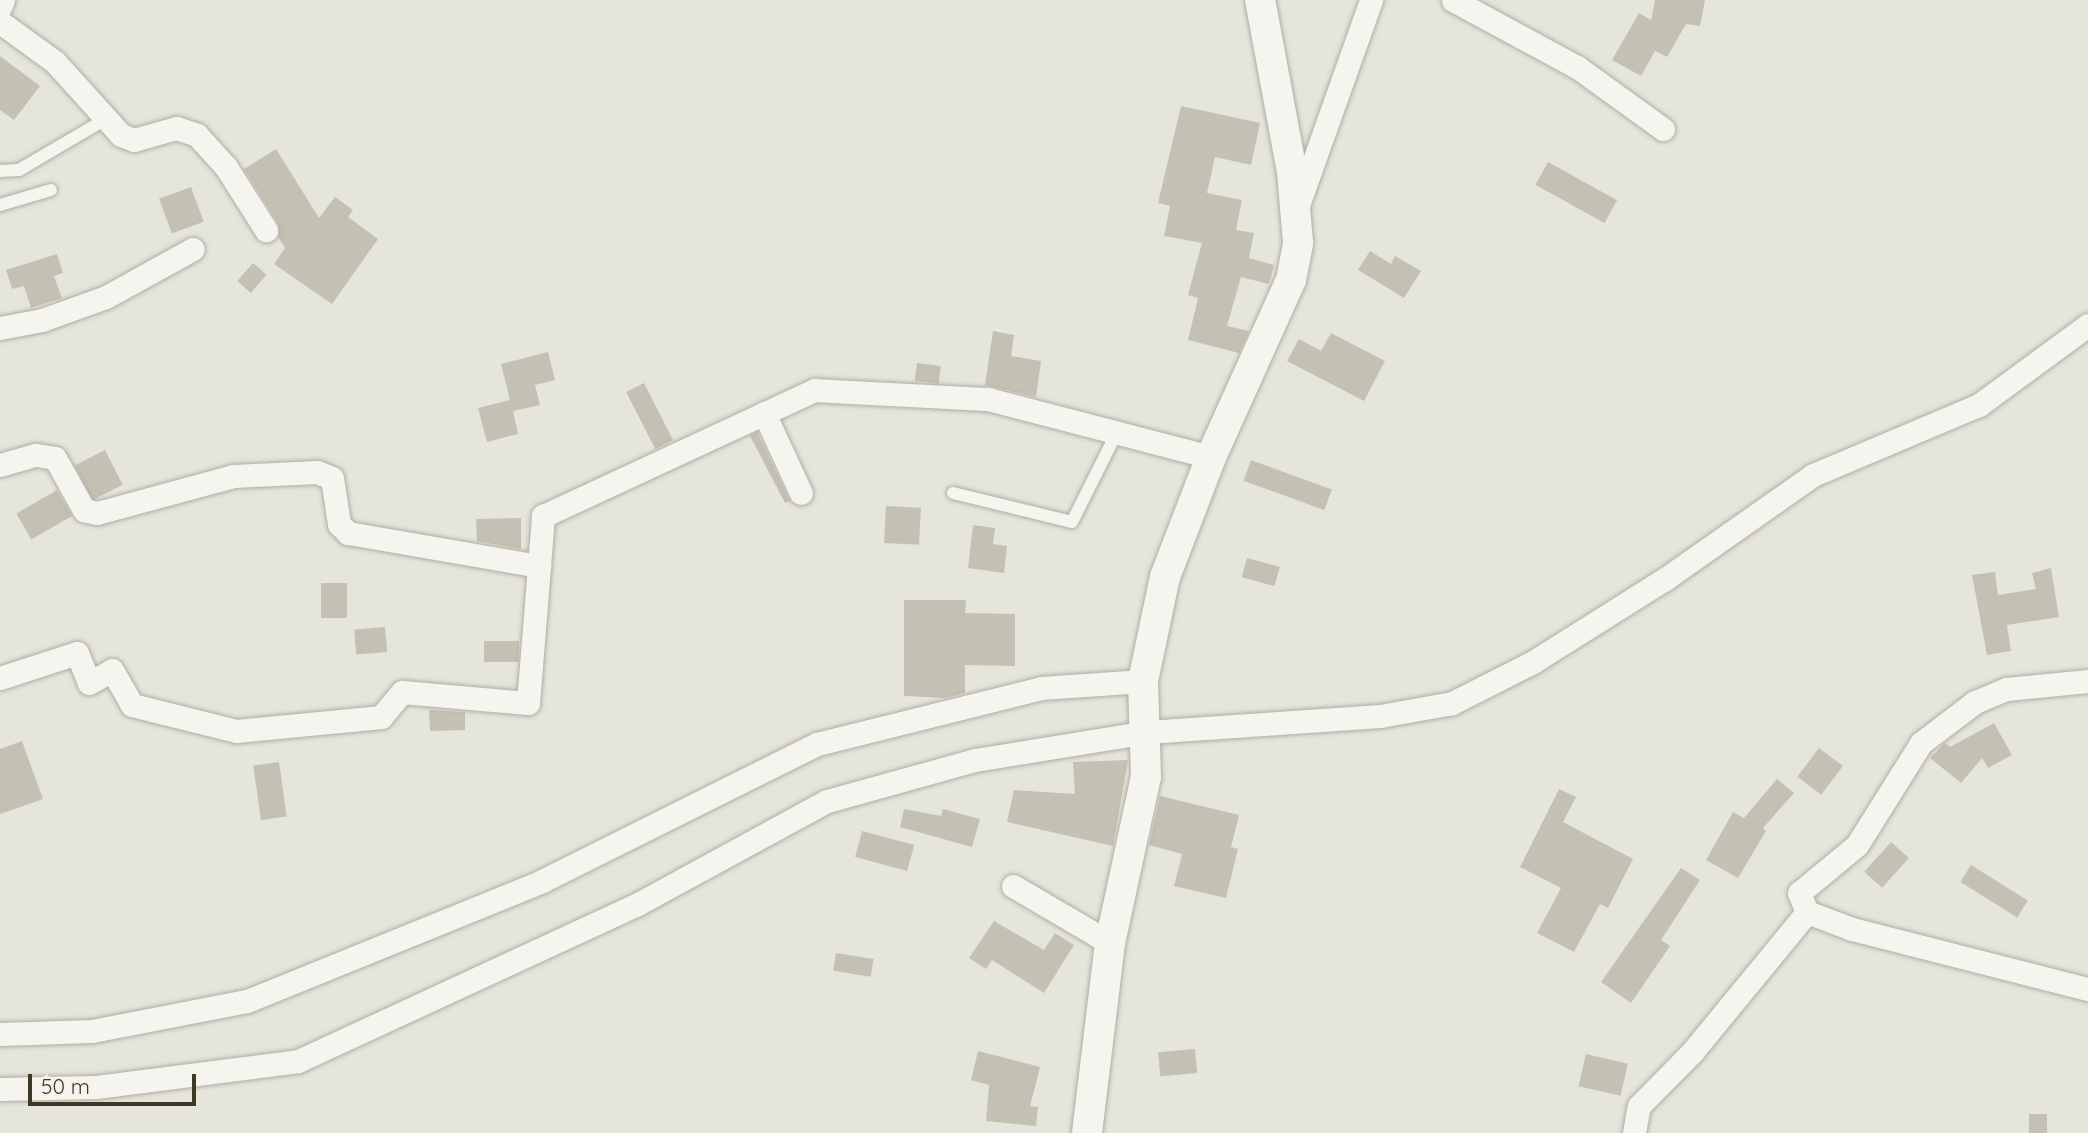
<!DOCTYPE html>
<style>
body{margin:0}
#map{position:relative;width:2088px;height:1133px;overflow:hidden;background:#e6e5dc;font-family:Quicksand,sans-serif}
div>[style]{position:absolute}
.building>*{inset:0;background:#c3c1b4;transform-origin:0 0}
.roads{filter:drop-shadow(0 0 2px #b0aea2) drop-shadow(0 0 2px #b0aea2)}
.service>*{height:12px;margin:-6px;padding:0 6px;transform-origin:6px;border-radius:6px;background:#f5f4ef}
.minor>*{height:23px;margin:-11.5px;padding:0 11.5px;transform-origin:11.5px;border-radius:11.5px;background:#f5f4ef}
.tertiary>*{height:30px;margin:-15px;padding:0 15px;transform-origin:15px;border-radius:15px;background:#f5f4ef}
span{translate:-50% -50%;white-space:nowrap;text-align:center;line-height:1.15;-webkit-text-stroke:7px #f4f2ec;paint-order:stroke}
.scale{position:absolute;left:28px;top:1074px;width:168px;height:32px;box-sizing:border-box;border:4px solid #3c3926;border-top:0;padding-left:9px;font-size:21px;line-height:24px;white-space:nowrap;color:#3c3926;-webkit-text-stroke:5px #f4f2ec;paint-order:stroke}
</style>
<div id="map">
<div class="building">
<i style="clip-path:polygon(1655px 0,1705px 0,1700px 26px,1686px 24px,1667px 57px,1655px 51px,1641px 76px,1612px 60px,1639px 13px,1651px 20px)"></i>
<i style="clip-path:polygon(0 56px,40px 86px,14px 120px,0 110px)"></i>
<i style="clip-path:polygon(1181px 106px,1260px 123px,1251px 165px,1215px 157px,1207px 193px,1242px 200px,1236px 230px,1254px 233px,1249px 258px,1274px 265px,1269px 284px,1241px 277px,1227px 326px,1249px 331px,1239px 353px,1188px 340px,1198px 298px,1188px 295px,1202px 243px,1164px 236px,1170px 206px,1158px 203px)"></i>
<i style="clip-path:polygon(276px 149px,319px 218px,335px 197px,353px 210px,348px 217px,378px 239px,332px 304px,274px 264px,285px 248px,278px 237px,278px 223px,244px 169px)"></i>
<i style="left:1548px;top:162px;width:79px;height:26px;rotate:29deg"></i>
<i style="left:191px;top:187px;width:37px;height:34px;rotate:70deg"></i>
<i style="clip-path:polygon(1370px 251px,1391px 264px,1395px 256px,1421px 271px,1404px 298px,1358px 270px)"></i>
<i style="clip-path:polygon(57px 254px,63px 273px,54px 276px,62px 298px,31px 308px,24px 286px,12px 289px,6px 270px)"></i>
<i style="left:253px;top:263px;width:18px;height:24px;rotate:41deg"></i>
<i style="clip-path:polygon(993px 331px,1014px 335px,1011px 356px,1041px 361px,1036px 397px,985px 385px)"></i>
<i style="clip-path:polygon(1331px 333px,1385px 361px,1364px 401px,1287px 361px,1299px 339px,1321px 351px)"></i>
<i style="clip-path:polygon(548px 352px,555px 380px,535px 385px,540px 405px,513px 411px,518px 434px,487px 442px,478px 408px,510px 400px,501px 364px)"></i>
<i style="left:917px;top:363px;width:24px;height:18px;rotate:7deg"></i>
<i style="left:644px;top:383px;width:64px;height:20px;rotate:63deg"></i>
<i style="clip-path:polygon(757px 432px,790px 501px,785px 503px,750px 436px)"></i>
<i style="left:105px;top:450px;width:39px;height:34px;rotate:63deg"></i>
<i style="left:1251px;top:460px;width:86px;height:22px;rotate:20deg"></i>
<i style="left:57px;top:490px;width:30px;height:47px;rotate:60deg"></i>
<i style="left:886px;top:506px;width:35px;height:37px;rotate:3deg"></i>
<i style="clip-path:polygon(521px 518px,521px 549px,477px 541px,476px 519px)"></i>
<i style="clip-path:polygon(973px 525px,995px 528px,993px 544px,1007px 546px,1004px 573px,968px 568px)"></i>
<i style="left:1247px;top:558px;width:34px;height:20px;rotate:15deg"></i>
<i style="clip-path:polygon(2051px 568px,2059px 617px,2007px 625px,2011px 651px,1987px 655px,1972px 575px,1995px 572px,1998px 595px,2036px 589px,2032px 573px)"></i>
<i style="left:321px;top:583px;width:26px;height:35px"></i>
<i style="clip-path:polygon(904px 600px,966px 600px,965px 613px,1015px 614px,1015px 666px,965px 665px,965px 693px,945px 698px,904px 696px)"></i>
<i style="left:385px;top:627px;width:25px;height:31px;rotate:85deg"></i>
<i style="left:484px;top:641px;width:35px;height:21px"></i>
<i style="clip-path:polygon(429px 710px,465px 712px,465px 730px,430px 731px)"></i>
<i style="clip-path:polygon(1994px 723px,2012px 755px,1988px 768px,1982px 758px,1961px 783px,1930px 758px,1945px 743px,1950px 747px)"></i>
<i style="clip-path:polygon(22px 741px,43px 799px,0 814px,0 749px)"></i>
<i style="left:1819px;top:748px;width:30px;height:36px;rotate:37deg"></i>
<i style="clip-path:polygon(1128px 760px,1113px 846px,1007px 822px,1014px 790px,1075px 794px,1073px 762px)"></i>
<i style="left:279px;top:762px;width:55px;height:26px;rotate:82deg"></i>
<i style="clip-path:polygon(1777px 779px,1794px 793px,1763px 828px,1766px 831px,1738px 878px,1706px 860px,1733px 812px,1744px 818px)"></i>
<i style="clip-path:polygon(1559px 789px,1576px 797px,1563px 822px,1633px 859px,1608px 908px,1600px 904px,1574px 952px,1537px 933px,1561px 888px,1520px 867px)"></i>
<i style="clip-path:polygon(1160px 796px,1239px 815px,1231px 847px,1238px 849px,1226px 898px,1174px 886px,1182px 854px,1149px 845px)"></i>
<i style="clip-path:polygon(904px 809px,941px 816px,943px 809px,980px 819px,972px 847px,900px 827px)"></i>
<i style="left:862px;top:831px;width:54px;height:27px;rotate:15deg"></i>
<i style="left:1891px;top:842px;width:24px;height:40px;rotate:42deg"></i>
<i style="left:1971px;top:865px;width:67px;height:20px;rotate:32deg"></i>
<i style="clip-path:polygon(1681px 868px,1700px 880px,1661px 940px,1670px 946px,1631px 1003px,1601px 982px)"></i>
<i style="clip-path:polygon(994px 921px,1044px 950px,1055px 933px,1074px 945px,1044px 993px,992px 960px,986px 969px,969px 958px)"></i>
<i style="left:836px;top:953px;width:38px;height:18px;rotate:9deg"></i>
<i style="left:1195px;top:1049px;width:24px;height:37px;rotate:85deg"></i>
<i style="clip-path:polygon(978px 1051px,1040px 1067px,1030px 1106px,1038px 1107px,1036px 1126px,986px 1121px,989px 1085px,971px 1080px)"></i>
<i style="left:1586px;top:1054px;width:43px;height:33px;rotate:13deg"></i>
<i style="left:2029px;top:1114px;width:18px;height:19px"></i>
</div>
<div class="roads">
<div class="service">
<i style="left:0;top:171px;width:19px;rotate:-3deg"></i>
<i style="left:19px;top:170px;width:101px;rotate:-30.4deg"></i>
<i style="left:0;top:205px;width:53px;rotate:-16.4deg"></i>
<i style="left:953px;top:493px;width:122px;rotate:13.7deg"></i>
<i style="left:1072px;top:522px;width:101px;rotate:-63.4deg"></i>
</div>
<div class="minor">
<i style="left:1453px;top:0;width:141px;rotate:28.4deg"></i>
<i style="left:1577px;top:67px;width:106px;rotate:35.8deg"></i>
<i style="left:0;top:7px;width:8px;rotate:-67deg"></i>
<i style="left:0;top:22px;width:68px;rotate:36deg"></i>
<i style="left:55px;top:62px;width:98px;rotate:47.9deg"></i>
<i style="left:121px;top:135px;width:14px;rotate:21deg"></i>
<i style="left:134px;top:140px;width:44px;rotate:-15.9deg"></i>
<i style="left:176px;top:128px;width:22px;rotate:18deg"></i>
<i style="left:197px;top:135px;width:43px;rotate:47.8deg"></i>
<i style="left:226px;top:167px;width:75px;rotate:57.6deg"></i>
<i style="left:1297px;top:208px;width:221px;rotate:-70.4deg"></i>
<i style="left:0;top:328px;width:43px;rotate:-10.8deg"></i>
<i style="left:42px;top:320px;width:68px;rotate:-19.8deg"></i>
<i style="left:106px;top:297px;width:99px;rotate:-28.9deg"></i>
<i style="left:764px;top:413px;width:88px;rotate:65.2deg"></i>
<i style="left:0;top:465px;width:37px;rotate:-16deg"></i>
<i style="left:36px;top:455px;width:19px;rotate:9deg"></i>
<i style="left:55px;top:458px;width:60px;rotate:60.9deg"></i>
<i style="left:84px;top:510px;width:13px;rotate:13deg"></i>
<i style="left:97px;top:513px;width:141px;rotate:-15.2deg"></i>
<i style="left:233px;top:476px;width:84px;rotate:-2.7deg"></i>
<i style="left:317px;top:472px;width:16px;rotate:22deg"></i>
<i style="left:332px;top:478px;width:47px;rotate:81.3deg"></i>
<i style="left:339px;top:524px;width:13px;rotate:45deg"></i>
<i style="left:348px;top:533px;width:194px;rotate:9.8deg"></i>
<i style="left:0;top:678px;width:81px;rotate:-18deg"></i>
<i style="left:77px;top:653px;width:32px;rotate:68deg"></i>
<i style="left:89px;top:683px;width:26px;rotate:-29deg"></i>
<i style="left:112px;top:670px;width:40px;rotate:60.3deg"></i>
<i style="left:132px;top:705px;width:107px;rotate:14deg"></i>
<i style="left:236px;top:731px;width:146px;rotate:-5.5deg"></i>
<i style="left:381px;top:717px;width:33px;rotate:-50deg"></i>
<i style="left:402px;top:692px;width:126px;rotate:5deg"></i>
<i style="left:528px;top:703px;width:188px;rotate:-85.4deg"></i>
<i style="left:543px;top:516px;width:300px;rotate:-24.9deg"></i>
<i style="left:815px;top:390px;width:173px;rotate:3deg"></i>
<i style="left:988px;top:399px;width:230px;rotate:14.6deg"></i>
<i style="left:2088px;top:681px;width:82px;rotate:174.4deg"></i>
<i style="left:2006px;top:689px;width:34px;rotate:157deg"></i>
<i style="left:1975px;top:702px;width:68px;rotate:142.8deg"></i>
<i style="left:1921px;top:743px;width:120px;rotate:122.1deg"></i>
<i style="left:1857px;top:845px;width:75px;rotate:140.4deg"></i>
<i style="left:1799px;top:893px;width:21px;rotate:67deg"></i>
<i style="left:1807px;top:912px;width:48px;rotate:20.7deg"></i>
<i style="left:1852px;top:929px;width:244px;rotate:14.3deg"></i>
<i style="left:1013px;top:886px;width:113px;rotate:30.4deg"></i>
<i style="left:0;top:1034px;width:92px;rotate:-1.9deg"></i>
<i style="left:92px;top:1031px;width:158px;rotate:-11deg"></i>
<i style="left:247px;top:1001px;width:318px;rotate:-22.1deg"></i>
<i style="left:542px;top:881px;width:307px;rotate:-26.5deg"></i>
<i style="left:817px;top:744px;width:231px;rotate:-14deg"></i>
<i style="left:1041px;top:688px;width:102px;rotate:-3.9deg"></i>
<i style="left:0;top:1089px;width:96px;rotate:-1.2deg"></i>
<i style="left:96px;top:1087px;width:204px;rotate:-7.3deg"></i>
<i style="left:298px;top:1061px;width:372px;rotate:-24.8deg"></i>
<i style="left:636px;top:905px;width:217px;rotate:-28.6deg"></i>
<i style="left:827px;top:801px;width:154px;rotate:-15.5deg"></i>
<i style="left:975px;top:760px;width:174px;rotate:-9.2deg"></i>
<i style="left:1147px;top:732px;width:234px;rotate:-3.9deg"></i>
<i style="left:1380px;top:716px;width:73px;rotate:-10.2deg"></i>
<i style="left:1452px;top:703px;width:91px;rotate:-26.8deg"></i>
<i style="left:1533px;top:662px;width:156px;rotate:-32.2deg"></i>
<i style="left:1665px;top:579px;width:181px;rotate:-35.1deg"></i>
<i style="left:1813px;top:475px;width:180px;rotate:-22.9deg"></i>
<i style="left:1979px;top:405px;width:135px;rotate:-36.3deg"></i>
<i style="left:1634px;top:1133px;width:27px;rotate:-80deg"></i>
<i style="left:1639px;top:1106px;width:77px;rotate:-45.5deg"></i>
<i style="left:1693px;top:1051px;width:180px;rotate:-50.6deg"></i>
</div>
<div class="tertiary">
<i style="left:1087px;top:1133px;width:191px;rotate:-83.1deg"></i>
<i style="left:1110px;top:943px;width:170px;rotate:-77.8deg"></i>
<i style="left:1146px;top:777px;width:96px;rotate:-91.8deg"></i>
<i style="left:1143px;top:681px;width:106px;rotate:-78.1deg"></i>
<i style="left:1165px;top:577px;width:129px;rotate:-69deg"></i>
<i style="left:1211px;top:457px;width:194px;rotate:-65.7deg"></i>
<i style="left:1291px;top:280px;width:38px;rotate:-79deg"></i>
<i style="left:1298px;top:243px;width:71px;rotate:-94.8deg"></i>
<i style="left:1292px;top:172px;width:175px;rotate:-100.5deg"></i>
</div>
</div>
<div class="scale">50 m</div>
</div>
